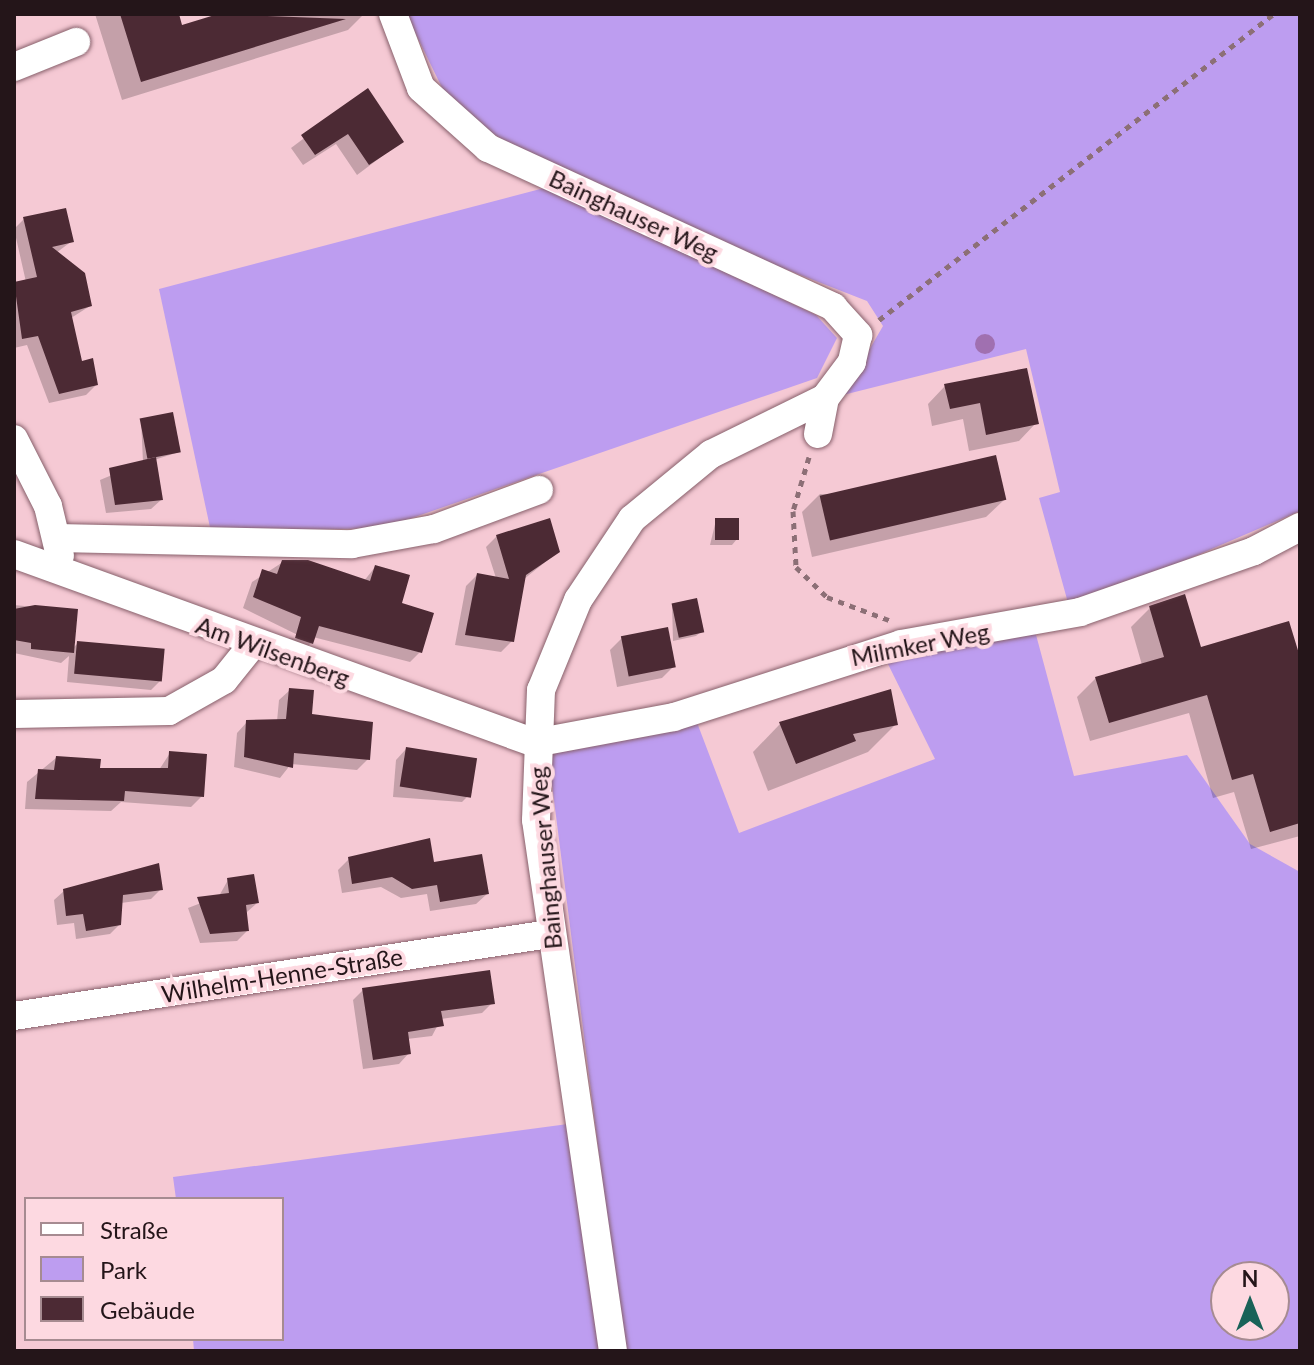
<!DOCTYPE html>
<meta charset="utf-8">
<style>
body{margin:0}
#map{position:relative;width:1314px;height:1365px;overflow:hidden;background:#f5c9d4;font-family:Lato,sans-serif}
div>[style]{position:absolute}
.green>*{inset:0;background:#bd9df0}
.shadow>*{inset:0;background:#0003}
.building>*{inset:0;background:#4c2a34;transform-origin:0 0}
.path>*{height:5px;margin-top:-2.5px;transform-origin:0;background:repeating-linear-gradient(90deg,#8c6f76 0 6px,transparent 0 12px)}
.roads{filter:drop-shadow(0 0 2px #87606b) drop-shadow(0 0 2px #87606b)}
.minor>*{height:28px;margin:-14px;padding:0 14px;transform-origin:14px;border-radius:14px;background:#fff}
.trees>*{width:20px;height:20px;margin:-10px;border-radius:50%;background:#a070b0}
span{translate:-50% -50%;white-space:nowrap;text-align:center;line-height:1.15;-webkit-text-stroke:8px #fdd9e1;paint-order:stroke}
.street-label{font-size:24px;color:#241519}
.frame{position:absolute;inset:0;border:16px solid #241519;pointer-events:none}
.legend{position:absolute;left:24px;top:1197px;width:260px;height:144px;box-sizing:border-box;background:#fdd9e1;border:2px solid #a68b91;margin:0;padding:10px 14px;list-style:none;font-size:24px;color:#241519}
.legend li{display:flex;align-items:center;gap:16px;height:40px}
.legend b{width:40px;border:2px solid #a68b91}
.north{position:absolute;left:1210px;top:1261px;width:80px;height:80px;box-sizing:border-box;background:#fdd9e1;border:2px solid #a68b91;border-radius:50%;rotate:0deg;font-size:22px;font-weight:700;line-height:32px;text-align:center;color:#241519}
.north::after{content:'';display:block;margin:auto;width:28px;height:36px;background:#196258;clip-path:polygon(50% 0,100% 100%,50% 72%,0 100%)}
</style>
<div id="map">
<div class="green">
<i style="clip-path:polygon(406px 14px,1300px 14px,1300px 511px,1070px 610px,1039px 498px,1060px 492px,1026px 349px,843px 395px,883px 326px,867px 301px,695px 234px,514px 148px,450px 104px)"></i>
<i style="clip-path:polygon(548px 187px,816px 315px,837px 338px,817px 378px,383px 528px,211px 532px,159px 289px)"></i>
<i style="clip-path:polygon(evenodd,1035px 631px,1074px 776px,1187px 755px,1250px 844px,1300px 872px,1300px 1351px,624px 1351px,548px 753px,693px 712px,739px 833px,935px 759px,884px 656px,1035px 631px,1226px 1277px,1274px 1277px,1274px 1325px,1226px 1325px,1226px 1277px)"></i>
<i style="clip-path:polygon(568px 1124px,602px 1351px,194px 1351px,193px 1339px,282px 1339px,282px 1199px,176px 1199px,173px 1177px)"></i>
</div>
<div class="shadow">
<i style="clip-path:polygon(95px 14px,176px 14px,181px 28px,220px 14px,364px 14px,348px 30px,122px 100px)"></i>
<i style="clip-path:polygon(367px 91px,401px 142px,357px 175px,336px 144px,303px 165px,291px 148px)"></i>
<i style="clip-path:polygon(24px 219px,72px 241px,56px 253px,90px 306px,71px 318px,81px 363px,96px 385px,86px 395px,49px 403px,27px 345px,14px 348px,14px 285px,26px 282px,14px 229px)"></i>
<i style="clip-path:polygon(945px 386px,1036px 423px,1019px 441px,969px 451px,963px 419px,932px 426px,928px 404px)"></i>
<i style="clip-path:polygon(141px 420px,179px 452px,154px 460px,161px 500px,151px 509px,106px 513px,100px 480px,143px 462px)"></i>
<i style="clip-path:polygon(820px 494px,1004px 500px,986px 517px,812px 557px,802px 512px)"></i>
<i style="clip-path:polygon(716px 520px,737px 539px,732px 545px,710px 545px)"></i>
<i style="clip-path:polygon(497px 536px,558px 552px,524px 579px,512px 641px,501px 652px,455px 645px,466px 586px,477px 575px,496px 578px,486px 547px)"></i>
<i style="clip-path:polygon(283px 562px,364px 581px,375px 567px,420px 652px,410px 662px,313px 637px,311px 643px,301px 654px,286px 648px,289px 638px,308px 640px,243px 608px,252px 582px)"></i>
<i style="clip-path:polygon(14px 605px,76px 611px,72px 649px,78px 643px,160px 681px,151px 690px,67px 682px,69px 656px,61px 663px,14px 653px)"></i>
<i style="clip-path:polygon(672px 605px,702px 631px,696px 636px,673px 641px)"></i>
<i style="clip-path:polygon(1150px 608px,1200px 649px,1300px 671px,1300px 836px,1251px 849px,1234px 792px,1213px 798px,1189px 713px,1090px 741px,1077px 697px,1096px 678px,1142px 665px,1131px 627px)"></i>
<i style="clip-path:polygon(622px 638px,674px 666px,662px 678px,617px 687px,610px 650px)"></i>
<i style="clip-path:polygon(290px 690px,310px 716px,368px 759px,357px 770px,291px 764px,280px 778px,234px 767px,237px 733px,247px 722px,277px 721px,279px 700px)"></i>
<i style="clip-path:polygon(780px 724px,896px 724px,868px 752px,768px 791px,753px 752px)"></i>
<i style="clip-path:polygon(406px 749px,472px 792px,462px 802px,393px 797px,396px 760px)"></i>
<i style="clip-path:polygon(170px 753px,202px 796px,191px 807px,121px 802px,111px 811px,25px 809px,27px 782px,56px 758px,98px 770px,159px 770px)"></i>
<i style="clip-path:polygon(349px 859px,432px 864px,487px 894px,476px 904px,430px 911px,427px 894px,401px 898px,381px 887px,342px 893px,338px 870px)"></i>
<i style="clip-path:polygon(228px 880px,257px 903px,247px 912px,247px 931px,237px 941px,200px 943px,188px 908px,219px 896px)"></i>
<i style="clip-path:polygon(161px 889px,151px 899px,121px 903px,119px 925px,110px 934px,76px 939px,74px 923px,57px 925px,54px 900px,64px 891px)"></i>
<i style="clip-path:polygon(363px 990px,492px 1003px,482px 1013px,441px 1019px,432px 1036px,407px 1039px,409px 1053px,399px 1064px,363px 1069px,353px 1000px)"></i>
</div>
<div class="building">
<i style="clip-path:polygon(120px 14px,179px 14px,182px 25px,218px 14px,346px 19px,141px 82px)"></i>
<i style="clip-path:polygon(368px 88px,404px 142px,369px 165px,348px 134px,315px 155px,301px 135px)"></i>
<i style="clip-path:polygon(66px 208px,74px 242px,52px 247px,85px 273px,92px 306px,71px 312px,82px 361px,93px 358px,98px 385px,59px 394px,38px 336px,22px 339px,14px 282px,37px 277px,23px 217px)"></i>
<i style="clip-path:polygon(1027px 368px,1039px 424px,986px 435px,980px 403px,950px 409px,944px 384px)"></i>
<i style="left:173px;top:412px;width:41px;height:34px;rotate:79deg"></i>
<i style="left:996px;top:455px;width:46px;height:181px;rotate:77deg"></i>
<i style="clip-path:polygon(156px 457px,163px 500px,115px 505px,109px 468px)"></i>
<i style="clip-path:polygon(550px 518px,560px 552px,526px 575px,514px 642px,465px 635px,477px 573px,509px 579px,496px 535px)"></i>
<i style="left:715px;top:518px;width:24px;height:22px"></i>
<i style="clip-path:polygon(282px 560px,308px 560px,370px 581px,375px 565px,410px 575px,402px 603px,434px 613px,422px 653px,319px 626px,313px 644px,295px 638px,301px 617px,253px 597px,262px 569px,277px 574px)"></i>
<i style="clip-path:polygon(1185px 594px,1201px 647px,1289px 621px,1300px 657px,1300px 823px,1270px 832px,1253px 774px,1232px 780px,1207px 695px,1109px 723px,1095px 677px,1164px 657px,1149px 606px)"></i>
<i style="left:697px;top:598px;width:35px;height:26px;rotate:78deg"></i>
<i style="clip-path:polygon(35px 605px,78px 609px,74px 653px,31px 649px,31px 643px,14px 640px,14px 609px)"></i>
<i style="left:668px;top:627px;width:41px;height:48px;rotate:79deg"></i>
<i style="left:77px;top:641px;width:88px;height:33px;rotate:5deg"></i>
<i style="clip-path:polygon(289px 688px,314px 690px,312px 714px,373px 722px,370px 760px,294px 753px,293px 768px,244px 757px,246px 720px,286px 719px)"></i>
<i style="clip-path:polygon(891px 689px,898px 725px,853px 734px,856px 741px,796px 764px,779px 722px)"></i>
<i style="left:406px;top:747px;width:72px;height:40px;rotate:9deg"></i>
<i style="clip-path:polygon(169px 751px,207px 754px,204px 797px,125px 791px,124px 801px,35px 799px,38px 769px,54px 770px,56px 756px,101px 759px,100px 768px,168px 768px)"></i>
<i style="clip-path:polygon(430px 838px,434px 862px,482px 854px,489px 894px,440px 902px,437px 885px,412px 889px,392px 877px,352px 884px,348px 857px)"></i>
<i style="clip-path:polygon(159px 863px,163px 890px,123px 895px,121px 925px,86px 931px,83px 914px,66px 916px,63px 889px)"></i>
<i style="clip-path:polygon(254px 874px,259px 903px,246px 905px,249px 931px,210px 934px,197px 897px,229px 893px,227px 878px)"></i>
<i style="clip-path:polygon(490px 970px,495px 1004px,441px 1011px,444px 1026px,408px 1032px,411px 1054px,373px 1060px,362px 988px)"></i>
</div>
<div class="path">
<i style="left:879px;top:320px;width:499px;rotate:-37.8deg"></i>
<i style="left:809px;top:457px;width:56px;rotate:106.5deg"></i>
<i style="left:793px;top:511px;width:56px;rotate:86.9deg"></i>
<i style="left:796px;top:567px;width:43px;rotate:44.1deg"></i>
<i style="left:827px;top:597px;width:66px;rotate:20.4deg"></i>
</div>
<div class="roads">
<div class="minor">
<i style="left:393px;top:14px;width:79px;rotate:69.3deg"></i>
<i style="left:421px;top:88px;width:90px;rotate:41.8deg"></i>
<i style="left:488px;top:148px;width:380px;rotate:24.7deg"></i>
<i style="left:833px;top:307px;width:38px;rotate:48deg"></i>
<i style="left:858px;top:335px;width:28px;rotate:103deg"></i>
<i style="left:852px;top:362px;width:45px;rotate:126.9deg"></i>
<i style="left:825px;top:398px;width:127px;rotate:153.8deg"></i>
<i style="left:711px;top:454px;width:102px;rotate:140.6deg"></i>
<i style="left:632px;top:519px;width:97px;rotate:123.7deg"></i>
<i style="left:578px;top:600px;width:97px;rotate:112.3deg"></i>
<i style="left:541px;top:690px;width:130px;rotate:92.2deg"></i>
<i style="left:536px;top:820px;width:537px;rotate:81.75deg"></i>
<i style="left:14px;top:67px;width:67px;rotate:-22deg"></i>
<i style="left:818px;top:434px;width:37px;rotate:-79deg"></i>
<i style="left:14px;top:439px;width:75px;rotate:63.1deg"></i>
<i style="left:48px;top:506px;width:51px;rotate:76.5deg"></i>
<i style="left:57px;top:538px;width:295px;rotate:1.2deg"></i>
<i style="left:352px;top:544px;width:83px;rotate:-10.4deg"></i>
<i style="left:434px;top:529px;width:112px;rotate:-20.4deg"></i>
<i style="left:14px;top:554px;width:554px;rotate:19.94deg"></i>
<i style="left:535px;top:743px;width:141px;rotate:-10.6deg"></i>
<i style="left:674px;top:717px;width:238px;rotate:-17.8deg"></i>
<i style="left:901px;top:644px;width:182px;rotate:-10.1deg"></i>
<i style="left:1080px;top:612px;width:184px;rotate:-19.3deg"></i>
<i style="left:1254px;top:551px;width:52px;rotate:-27.6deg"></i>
<i style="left:14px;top:714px;width:155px;rotate:-1.1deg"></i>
<i style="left:169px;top:711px;width:63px;rotate:-29.4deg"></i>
<i style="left:224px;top:680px;width:45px;rotate:-51.3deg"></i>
<i style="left:14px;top:1016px;width:541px;rotate:-8.71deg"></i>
</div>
</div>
<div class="trees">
<i style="left:985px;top:344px"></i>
</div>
<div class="street-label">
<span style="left:634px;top:215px;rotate:25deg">Bainghauser Weg</span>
<span style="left:920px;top:644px;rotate:-11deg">Milmker Weg</span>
<span style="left:273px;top:651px;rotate:20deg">Am Wilsenberg</span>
<span style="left:545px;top:858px;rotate:-95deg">Bainghauser Weg</span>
<span style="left:282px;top:975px;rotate:-9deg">Wilhelm-Henne-Straße</span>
</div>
<div class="frame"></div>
<ul class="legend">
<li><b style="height:10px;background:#fff"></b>Straße</li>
<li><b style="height:22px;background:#bd9df0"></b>Park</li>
<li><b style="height:22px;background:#4c2a34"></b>Gebäude</li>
</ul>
<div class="north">N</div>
</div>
